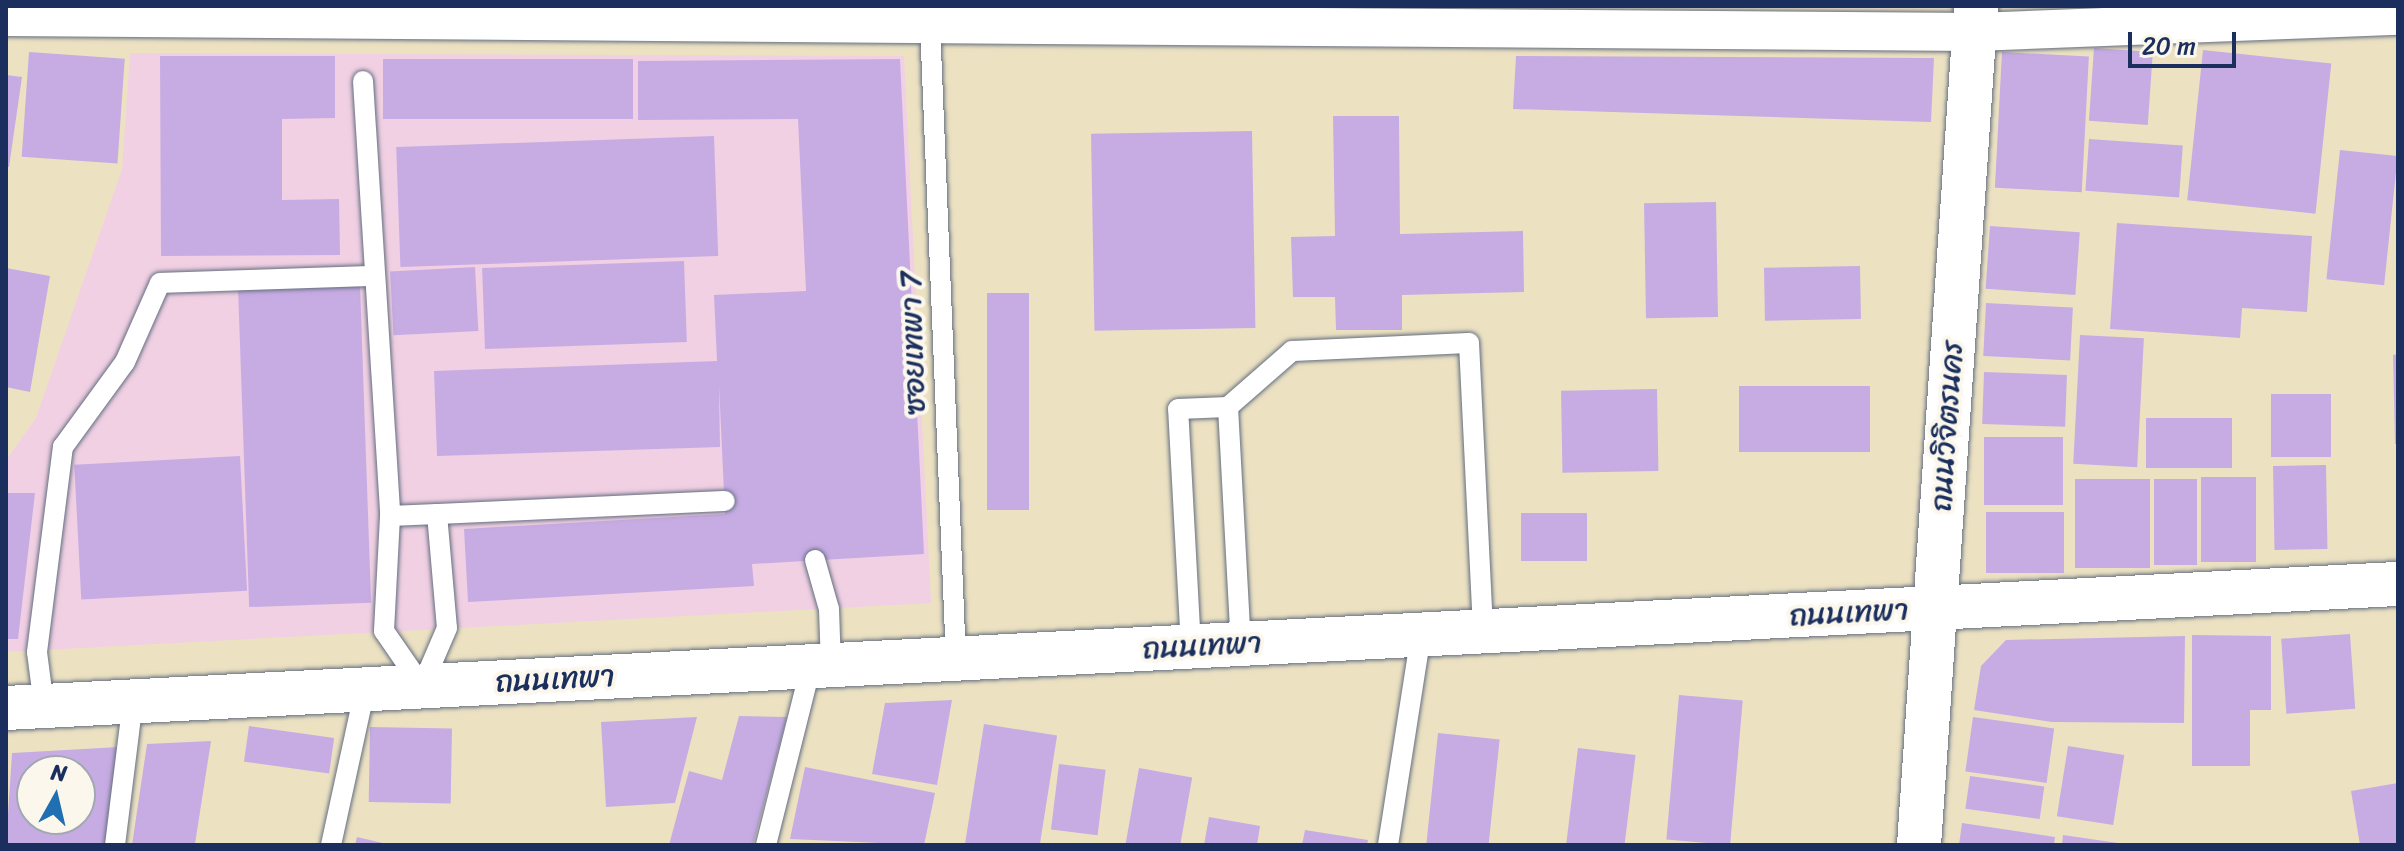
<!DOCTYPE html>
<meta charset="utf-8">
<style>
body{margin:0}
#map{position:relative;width:2404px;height:851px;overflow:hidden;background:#ece2c2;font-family:Sriracha,"Playpen Sans Thai",sans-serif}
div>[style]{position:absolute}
.built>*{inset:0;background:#f1d0e3}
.building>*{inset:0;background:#c7ace3;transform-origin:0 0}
.roads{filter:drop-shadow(0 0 2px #646e81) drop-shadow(0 0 2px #646e81)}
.lane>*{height:20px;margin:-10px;padding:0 10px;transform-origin:10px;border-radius:10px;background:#fff}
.street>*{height:38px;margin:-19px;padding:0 19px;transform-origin:19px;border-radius:19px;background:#fff}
.secondary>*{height:44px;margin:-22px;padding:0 22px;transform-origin:22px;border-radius:22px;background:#fff}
span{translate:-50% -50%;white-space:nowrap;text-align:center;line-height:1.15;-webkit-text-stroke:8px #fbf7ec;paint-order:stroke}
.street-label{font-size:30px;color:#1b2f5e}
.frame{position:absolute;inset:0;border:8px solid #1b2f5e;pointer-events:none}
.north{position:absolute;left:16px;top:755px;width:80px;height:80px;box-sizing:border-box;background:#fbf7ec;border:2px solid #a1a7b3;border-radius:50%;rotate:8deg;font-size:22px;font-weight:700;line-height:32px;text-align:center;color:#1b2f5e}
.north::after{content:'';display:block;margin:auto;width:28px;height:36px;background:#1f6fb2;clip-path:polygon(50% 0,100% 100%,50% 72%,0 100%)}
.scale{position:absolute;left:2128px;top:32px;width:108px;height:36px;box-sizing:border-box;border:4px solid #1b2f5e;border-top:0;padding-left:10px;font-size:24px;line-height:28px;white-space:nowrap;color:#1b2f5e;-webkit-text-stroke:6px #fbf7ec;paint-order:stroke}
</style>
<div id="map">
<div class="built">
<i style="clip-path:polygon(130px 53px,904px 56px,931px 603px,6px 652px,6px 460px,36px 418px,122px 169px)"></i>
</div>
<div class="building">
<i style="left:2094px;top:48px;width:59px;height:73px;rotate:4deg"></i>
<i style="left:2203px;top:50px;width:129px;height:151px;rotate:6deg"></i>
<i style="left:29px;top:52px;width:96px;height:105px;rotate:4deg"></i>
<i style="left:2002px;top:52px;width:87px;height:136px;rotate:3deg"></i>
<i style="clip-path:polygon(160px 56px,335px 56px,335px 118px,282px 119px,282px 200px,339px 199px,340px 255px,161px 256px)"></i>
<i style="clip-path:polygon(1516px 56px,1934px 58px,1931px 122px,1513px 109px)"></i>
<i style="left:383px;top:59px;width:250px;height:60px"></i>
<i style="clip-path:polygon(900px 59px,924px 554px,752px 564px,754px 586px,468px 602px,464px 529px,725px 514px,719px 385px,720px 447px,437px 456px,434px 371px,717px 361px,714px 295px,806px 291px,798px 119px,638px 120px,638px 61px)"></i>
<i style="clip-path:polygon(6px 75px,22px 77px,9px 167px,6px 167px)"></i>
<i style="clip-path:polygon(1333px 116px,1399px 116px,1400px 234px,1523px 231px,1524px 292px,1402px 295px,1402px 330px,1336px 330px,1335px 297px,1293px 297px,1291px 237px,1335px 236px)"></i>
<i style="left:1252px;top:131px;width:197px;height:161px;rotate:89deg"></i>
<i style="left:714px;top:136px;width:120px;height:318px;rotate:88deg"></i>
<i style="left:2089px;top:139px;width:94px;height:52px;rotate:4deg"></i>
<i style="left:2340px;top:150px;width:58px;height:130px;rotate:6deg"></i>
<i style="left:1716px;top:202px;width:115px;height:72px;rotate:89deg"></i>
<i style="clip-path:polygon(2117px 223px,2312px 236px,2307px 312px,2242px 308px,2240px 338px,2110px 329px)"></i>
<i style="left:1990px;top:226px;width:90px;height:63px;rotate:4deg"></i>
<i style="left:684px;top:261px;width:81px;height:202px;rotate:88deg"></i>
<i style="left:1860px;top:266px;width:53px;height:96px;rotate:89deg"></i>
<i style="left:475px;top:267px;width:64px;height:85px;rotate:87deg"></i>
<i style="clip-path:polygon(6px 268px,50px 276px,30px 392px,6px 387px)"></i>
<i style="left:360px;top:285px;width:318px;height:122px;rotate:88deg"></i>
<i style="left:987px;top:293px;width:42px;height:217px"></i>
<i style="left:1986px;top:303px;width:87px;height:53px;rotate:3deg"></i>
<i style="left:2080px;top:335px;width:64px;height:129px;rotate:3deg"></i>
<i style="clip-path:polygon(2398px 354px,2398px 444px,2395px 444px,2393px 355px)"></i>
<i style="left:1984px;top:372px;width:83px;height:52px;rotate:2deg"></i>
<i style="left:1739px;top:386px;width:131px;height:66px"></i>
<i style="left:1657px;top:389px;width:82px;height:96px;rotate:89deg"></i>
<i style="left:2271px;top:394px;width:60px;height:63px"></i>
<i style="left:2232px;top:418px;width:50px;height:86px;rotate:90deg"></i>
<i style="left:2063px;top:437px;width:68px;height:79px;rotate:90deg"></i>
<i style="left:240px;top:456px;width:135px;height:166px;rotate:87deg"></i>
<i style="left:2326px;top:465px;width:84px;height:53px;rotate:89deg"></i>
<i style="left:2201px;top:477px;width:55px;height:85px"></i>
<i style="left:2075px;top:479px;width:75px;height:89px"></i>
<i style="left:2154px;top:479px;width:43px;height:86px"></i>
<i style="clip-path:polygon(6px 493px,35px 493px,18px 639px,6px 639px)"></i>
<i style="left:2064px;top:512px;width:61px;height:78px;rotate:90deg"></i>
<i style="left:1521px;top:513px;width:66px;height:48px"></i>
<i style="left:2350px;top:634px;width:75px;height:69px;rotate:86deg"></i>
<i style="clip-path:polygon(2192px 635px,2271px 636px,2271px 710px,2250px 710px,2250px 766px,2192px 766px)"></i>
<i style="clip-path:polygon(2185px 636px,2184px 723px,2052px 722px,1974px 710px,1981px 666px,2006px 640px)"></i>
<i style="left:1679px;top:695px;width:64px;height:145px;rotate:5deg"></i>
<i style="clip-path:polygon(952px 700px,937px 785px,872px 774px,885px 703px)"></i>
<i style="clip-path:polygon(739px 716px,787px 717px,753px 845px,669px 845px,689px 771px,722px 780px)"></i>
<i style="clip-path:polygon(697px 717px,675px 803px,606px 807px,601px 722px)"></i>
<i style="left:1973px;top:717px;width:82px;height:55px;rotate:8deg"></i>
<i style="left:984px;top:724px;width:74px;height:122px;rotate:9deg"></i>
<i style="left:249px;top:726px;width:86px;height:36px;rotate:8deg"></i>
<i style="left:370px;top:727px;width:82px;height:75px;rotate:1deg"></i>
<i style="left:1438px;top:733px;width:62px;height:113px;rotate:6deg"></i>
<i style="clip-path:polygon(211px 741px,195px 844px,132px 845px,147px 744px)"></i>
<i style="left:2068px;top:746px;width:57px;height:71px;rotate:9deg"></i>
<i style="clip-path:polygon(evenodd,119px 747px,106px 845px,6px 845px,12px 753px,119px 747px,32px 771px,80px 771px,80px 819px,32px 819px,32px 771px)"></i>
<i style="left:1578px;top:748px;width:58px;height:98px;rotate:7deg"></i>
<i style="left:1059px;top:764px;width:47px;height:66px;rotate:7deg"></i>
<i style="clip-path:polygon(805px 767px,935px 793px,924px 845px,790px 839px)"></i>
<i style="left:1139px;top:768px;width:54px;height:78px;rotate:10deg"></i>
<i style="left:1970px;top:776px;width:75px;height:33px;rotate:8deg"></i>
<i style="clip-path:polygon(2398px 783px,2398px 845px,2360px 845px,2351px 791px)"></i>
<i style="clip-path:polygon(1209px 817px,1260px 826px,1257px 845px,1204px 845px)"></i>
<i style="clip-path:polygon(1962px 823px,2055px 837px,2054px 845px,1959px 845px)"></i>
<i style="clip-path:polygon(1305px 830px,1368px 840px,1367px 845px,1302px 845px)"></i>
<i style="clip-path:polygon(2063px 835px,2118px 843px,2117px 845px,2062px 845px)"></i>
<i style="clip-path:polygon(357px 837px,387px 844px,387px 845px,355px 845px)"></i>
</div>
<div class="roads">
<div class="lane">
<i style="left:930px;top:24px;width:636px;rotate:87.66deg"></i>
<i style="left:363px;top:81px;width:436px;rotate:86.4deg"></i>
<i style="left:1228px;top:407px;width:85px;rotate:-41.2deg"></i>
<i style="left:1292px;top:351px;width:177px;rotate:-2.6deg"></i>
<i style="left:1469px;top:343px;width:289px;rotate:87.2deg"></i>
<i style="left:437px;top:514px;width:114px;rotate:85deg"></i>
<i style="left:447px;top:628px;width:63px;rotate:113.3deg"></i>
<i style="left:422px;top:686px;width:67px;rotate:-124.6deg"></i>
<i style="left:384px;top:631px;width:115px;rotate:-87deg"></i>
<i style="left:390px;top:516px;width:47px;rotate:-2.4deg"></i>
<i style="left:437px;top:514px;width:288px;rotate:-2.6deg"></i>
<i style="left:815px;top:560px;width:51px;rotate:74.1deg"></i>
<i style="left:829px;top:609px;width:57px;rotate:88deg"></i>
<i style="left:1191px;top:647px;width:238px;rotate:-93.1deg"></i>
<i style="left:1178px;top:409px;width:50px;rotate:-2.3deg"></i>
<i style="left:1228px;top:407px;width:237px;rotate:86.9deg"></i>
<i style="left:44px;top:706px;width:54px;rotate:-97.4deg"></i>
<i style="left:37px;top:652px;width:207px;rotate:-82.8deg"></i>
<i style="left:63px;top:447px;width:105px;rotate:-53.9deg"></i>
<i style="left:125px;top:362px;width:86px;rotate:-66.1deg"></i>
<i style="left:160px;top:283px;width:215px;rotate:-1.9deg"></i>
<i style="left:115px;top:845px;width:145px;rotate:-82.9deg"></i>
<i style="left:331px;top:845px;width:160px;rotate:-77.7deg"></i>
<i style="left:766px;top:845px;width:185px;rotate:-75.9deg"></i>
<i style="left:1388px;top:845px;width:213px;rotate:-81.1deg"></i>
</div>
<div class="street">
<i style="left:6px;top:17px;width:1969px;rotate:0.44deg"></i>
<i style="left:1975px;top:32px;width:423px;rotate:-2.2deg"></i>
</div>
<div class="secondary">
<i style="left:6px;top:708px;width:2395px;rotate:-2.97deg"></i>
<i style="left:1919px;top:845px;width:841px;rotate:-86.11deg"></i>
</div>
</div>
<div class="street-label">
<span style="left:913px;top:343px;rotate:-92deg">ซอยเทพา 7</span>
<span style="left:1947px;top:426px;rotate:-86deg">ถนนวิจิตรนคร</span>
<span style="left:1849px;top:613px;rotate:-3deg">ถนนเทพา</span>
<span style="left:1202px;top:646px;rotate:-3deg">ถนนเทพา</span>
<span style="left:555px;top:679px;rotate:-3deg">ถนนเทพา</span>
</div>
<div class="frame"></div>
<div class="north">N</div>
<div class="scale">20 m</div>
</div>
